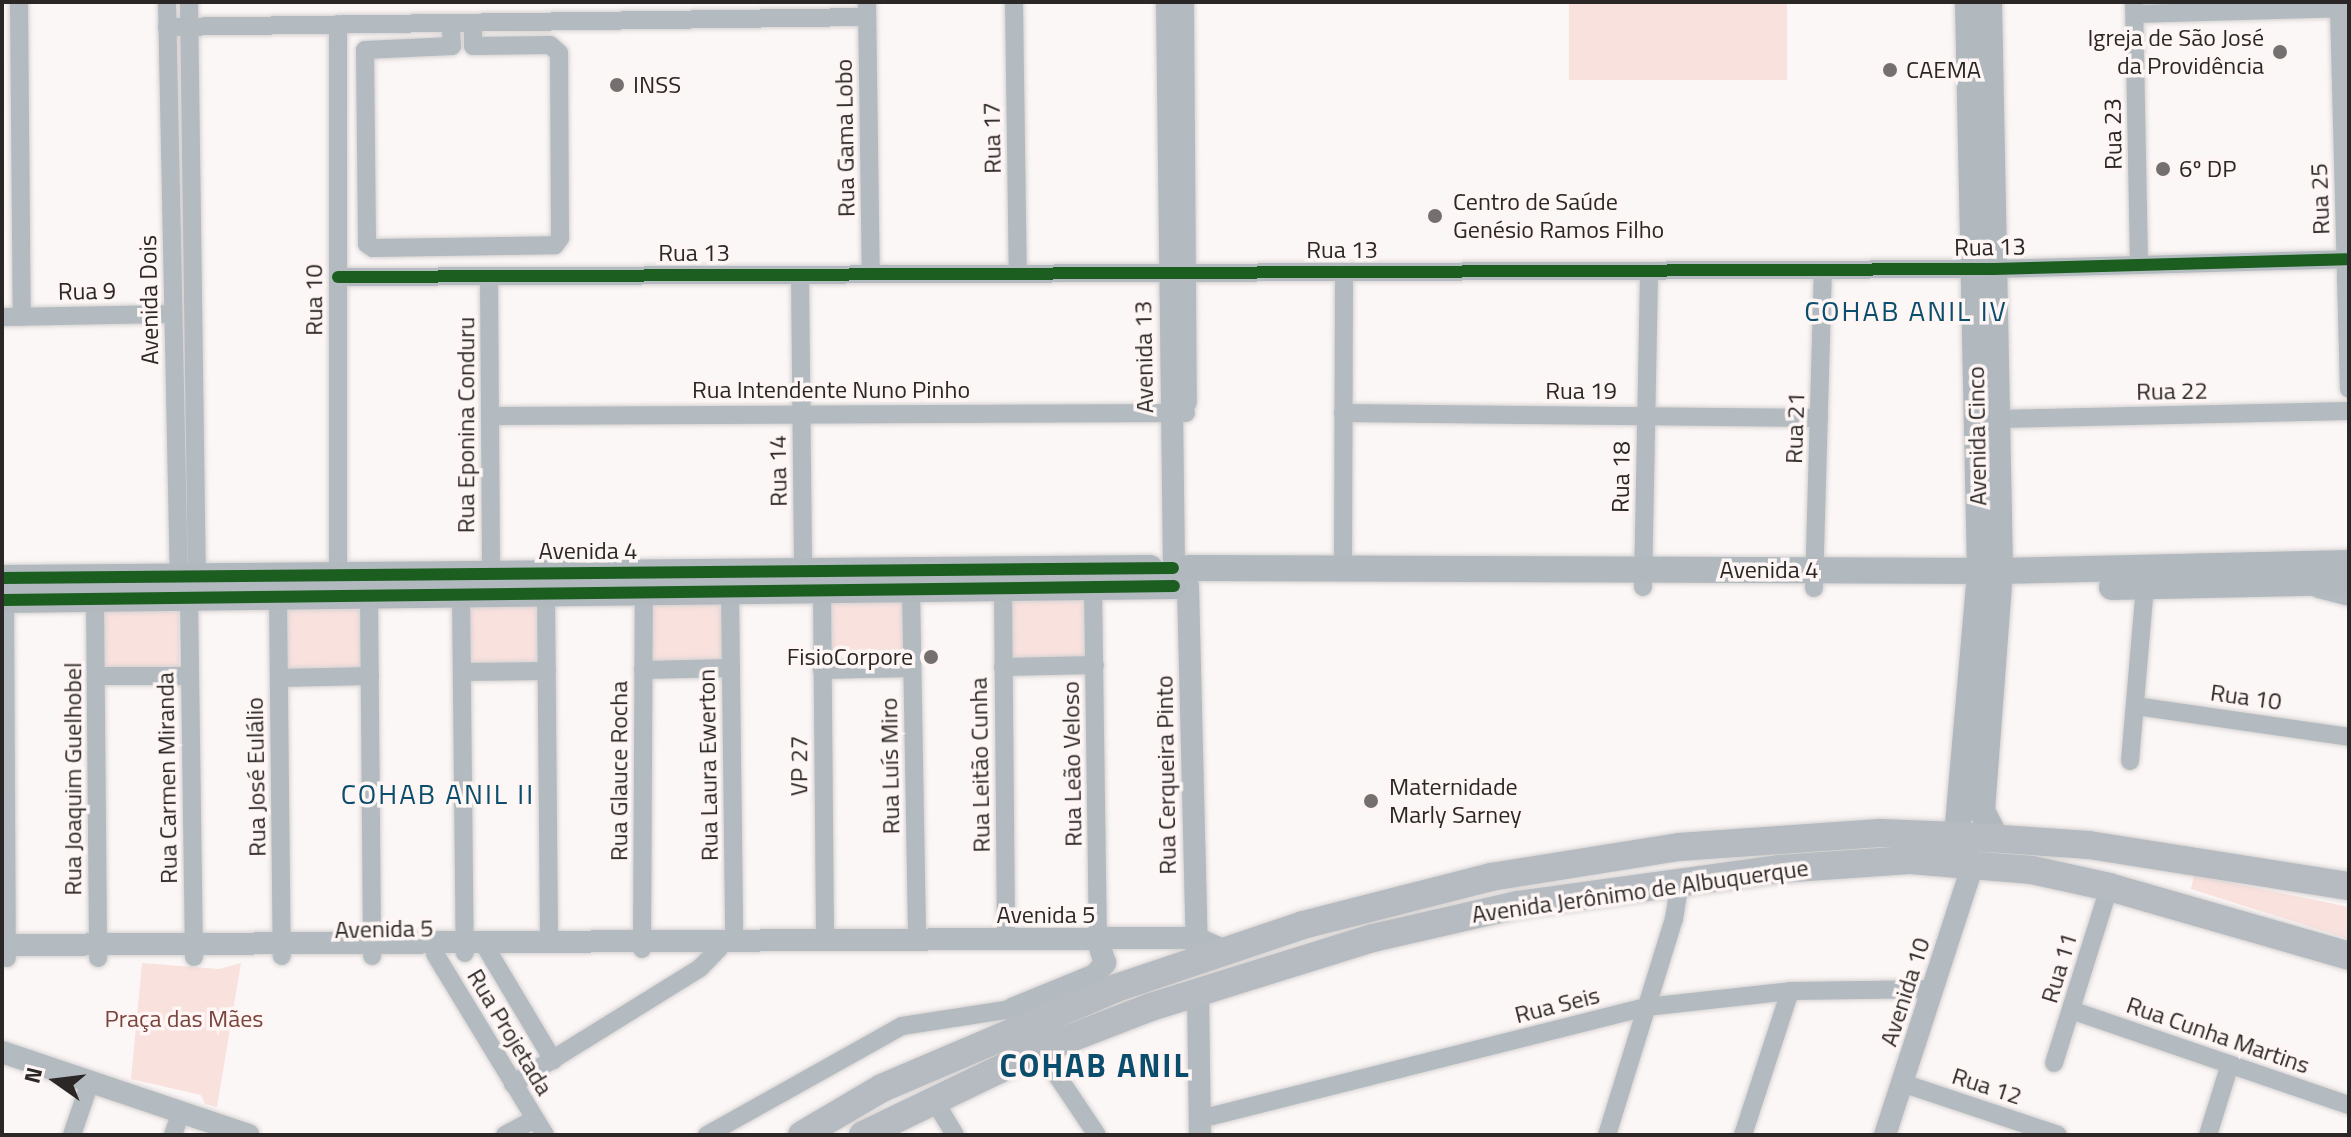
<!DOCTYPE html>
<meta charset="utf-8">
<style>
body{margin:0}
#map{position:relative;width:2351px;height:1137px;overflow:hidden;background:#fcf7f7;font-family:"Titillium Web",sans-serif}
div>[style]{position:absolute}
.green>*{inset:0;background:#f9e1de;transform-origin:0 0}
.roads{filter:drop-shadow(0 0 2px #d6d2d2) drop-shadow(0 0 2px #d6d2d2)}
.minor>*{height:18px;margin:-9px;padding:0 9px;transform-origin:9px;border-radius:9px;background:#b3bbc0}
.tertiary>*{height:22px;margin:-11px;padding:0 11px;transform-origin:11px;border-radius:11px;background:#b3bbc0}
.secondary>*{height:26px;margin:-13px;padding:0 13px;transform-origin:13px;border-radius:13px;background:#b1b9bf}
.primary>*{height:28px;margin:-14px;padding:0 14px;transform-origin:14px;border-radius:14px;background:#b5bbc0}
.cycleway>*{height:12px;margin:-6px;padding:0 6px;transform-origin:6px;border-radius:6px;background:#1b5e20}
.dots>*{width:22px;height:22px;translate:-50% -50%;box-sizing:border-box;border:4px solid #fef6f5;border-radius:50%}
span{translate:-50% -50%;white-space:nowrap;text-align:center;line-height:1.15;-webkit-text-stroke:7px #fef6f5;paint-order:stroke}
.poi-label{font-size:24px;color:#2b2726}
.right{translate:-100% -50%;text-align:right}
.left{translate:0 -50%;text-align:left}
.street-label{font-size:24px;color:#2b2726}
.park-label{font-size:24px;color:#7a433d}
.quarter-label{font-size:28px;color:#0a4d6c;letter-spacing:2px}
.district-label{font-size:32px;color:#0a4d6c;font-weight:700;letter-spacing:2px}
.frame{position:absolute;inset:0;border:4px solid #2b2726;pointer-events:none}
.north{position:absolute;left:16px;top:1041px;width:80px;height:80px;-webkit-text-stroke:6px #fef6f5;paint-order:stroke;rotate:284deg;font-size:22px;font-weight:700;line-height:32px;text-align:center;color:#2b2726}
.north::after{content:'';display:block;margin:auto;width:28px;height:36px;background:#2b2726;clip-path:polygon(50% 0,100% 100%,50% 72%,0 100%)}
</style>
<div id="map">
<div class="green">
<i style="left:1569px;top:2px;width:218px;height:78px"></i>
<i style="clip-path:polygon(186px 26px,186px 278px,176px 278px,174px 27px)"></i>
<i style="left:905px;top:594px;width:56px;height:78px;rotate:89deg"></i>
<i style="left:726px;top:598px;width:67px;height:79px;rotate:90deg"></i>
<i style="left:1088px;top:599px;width:63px;height:79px;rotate:88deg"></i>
<i style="left:103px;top:604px;width:76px;height:67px"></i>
<i style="left:284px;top:604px;width:77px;height:65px"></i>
<i style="left:543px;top:607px;width:58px;height:79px;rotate:91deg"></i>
<i style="clip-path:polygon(2194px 875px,2349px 907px,2349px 939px,2191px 889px)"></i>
<i style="clip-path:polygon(142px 963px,219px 969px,241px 963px,217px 1107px,205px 1104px,201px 1095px,131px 1079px)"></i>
</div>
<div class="roads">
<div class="minor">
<i style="left:19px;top:2px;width:315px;rotate:89.5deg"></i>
<i style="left:167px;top:2px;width:585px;rotate:88.82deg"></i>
<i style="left:189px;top:2px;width:585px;rotate:89.22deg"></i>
<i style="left:867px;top:2px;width:272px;rotate:89.2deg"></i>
<i style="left:1014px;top:2px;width:271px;rotate:89.2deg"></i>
<i style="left:2134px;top:2px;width:263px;rotate:88.9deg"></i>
<i style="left:2339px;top:9px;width:380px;rotate:88.5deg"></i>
<i style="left:2135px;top:14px;width:214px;rotate:-1.6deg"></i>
<i style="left:167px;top:27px;width:700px;rotate:-0.82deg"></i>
<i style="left:451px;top:31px;width:15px;rotate:86deg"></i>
<i style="left:452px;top:46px;width:87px;rotate:177.4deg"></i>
<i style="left:365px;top:50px;width:194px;rotate:89.4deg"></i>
<i style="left:367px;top:244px;width:7px;rotate:34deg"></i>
<i style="left:373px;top:248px;width:182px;rotate:-0.9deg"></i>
<i style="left:555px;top:245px;width:9px;rotate:-54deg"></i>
<i style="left:560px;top:238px;width:185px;rotate:-90.3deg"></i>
<i style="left:559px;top:53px;width:12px;rotate:-138deg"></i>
<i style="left:550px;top:45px;width:77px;rotate:179.3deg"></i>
<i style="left:473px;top:46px;width:16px;rotate:-90deg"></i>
<i style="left:800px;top:275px;width:296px;rotate:89.4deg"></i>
<i style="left:489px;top:276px;width:298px;rotate:89.6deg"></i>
<i style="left:338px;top:277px;width:1656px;rotate:-0.28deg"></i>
<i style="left:1994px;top:269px;width:352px;rotate:-1.6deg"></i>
<i style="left:2px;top:317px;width:171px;rotate:-1deg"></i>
<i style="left:1343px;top:413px;width:476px;rotate:0.6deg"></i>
<i style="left:490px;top:416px;width:696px;rotate:-0.25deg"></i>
<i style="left:1997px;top:419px;width:352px;rotate:-1.3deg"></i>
<i style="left:1343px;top:568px;width:296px;rotate:-89.8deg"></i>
<i style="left:338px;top:575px;width:551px;rotate:-90deg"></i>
<i style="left:1093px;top:587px;width:354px;rotate:89.2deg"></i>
<i style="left:1643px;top:587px;width:316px;rotate:-88.9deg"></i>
<i style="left:1003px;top:588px;width:353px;rotate:89.5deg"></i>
<i style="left:1814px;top:588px;width:318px;rotate:-88.4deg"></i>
<i style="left:911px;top:589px;width:352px;rotate:89deg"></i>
<i style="left:2318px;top:589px;width:32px;rotate:14deg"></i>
<i style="left:822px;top:590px;width:351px;rotate:89.5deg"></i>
<i style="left:730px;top:591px;width:347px;rotate:89.3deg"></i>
<i style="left:461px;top:594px;width:359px;rotate:89.4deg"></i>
<i style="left:546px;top:594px;width:346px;rotate:89.5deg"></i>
<i style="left:369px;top:596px;width:360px;rotate:89.5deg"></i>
<i style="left:278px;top:597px;width:359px;rotate:89.4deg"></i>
<i style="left:189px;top:598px;width:359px;rotate:89.2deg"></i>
<i style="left:95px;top:599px;width:359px;rotate:89.5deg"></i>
<i style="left:5px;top:600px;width:358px;rotate:89.7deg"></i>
<i style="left:1003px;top:667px;width:92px;rotate:-1.2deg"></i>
<i style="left:643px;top:670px;width:88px;rotate:-1.3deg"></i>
<i style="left:822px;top:670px;width:90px;rotate:-1.3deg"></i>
<i style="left:462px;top:672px;width:85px;rotate:-0.7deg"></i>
<i style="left:96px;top:676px;width:94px"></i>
<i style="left:279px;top:678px;width:91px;rotate:-1.3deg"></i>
<i style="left:2135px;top:706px;width:216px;rotate:8.2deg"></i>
<i style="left:2130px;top:761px;width:176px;rotate:-85.1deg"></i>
<i style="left:482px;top:941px;width:139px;rotate:59.2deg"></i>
<i style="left:642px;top:949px;width:357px;rotate:-89.7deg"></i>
<i style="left:435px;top:954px;width:212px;rotate:58.7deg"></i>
<i style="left:2071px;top:1010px;width:294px;rotate:18.9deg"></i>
<i style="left:1040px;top:1050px;width:102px;rotate:56.2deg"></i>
<i style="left:2054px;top:1063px;width:184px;rotate:-72.6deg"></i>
<i style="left:1902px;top:1083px;width:164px;rotate:18.4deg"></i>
<i style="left:513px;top:1084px;width:220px;rotate:-31.8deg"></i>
<i style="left:700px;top:968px;width:29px;rotate:-46deg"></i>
<i style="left:934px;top:1100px;width:41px;rotate:59deg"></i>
<i style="left:1200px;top:1119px;width:460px;rotate:-14.1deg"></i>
<i style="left:1646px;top:1007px;width:145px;rotate:-6.3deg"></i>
<i style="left:1790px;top:991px;width:144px;rotate:-0.8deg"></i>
<i style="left:72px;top:1135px;width:56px;rotate:-71.2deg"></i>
<i style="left:173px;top:1135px;width:24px;rotate:-71deg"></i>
<i style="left:505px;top:1135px;width:34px;rotate:-28deg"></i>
<i style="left:707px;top:1135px;width:223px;rotate:-29.2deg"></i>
<i style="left:902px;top:1026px;width:111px;rotate:-8.8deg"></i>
<i style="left:1012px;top:1009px;width:11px;rotate:68deg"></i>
<i style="left:1607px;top:1135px;width:226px;rotate:-72.8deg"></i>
<i style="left:1674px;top:919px;width:37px;rotate:-81deg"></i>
<i style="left:1743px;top:1135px;width:151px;rotate:-71.9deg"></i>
<i style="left:2208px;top:1135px;width:74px;rotate:-72.8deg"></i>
</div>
<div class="tertiary">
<i style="left:1167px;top:2px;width:565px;rotate:89.29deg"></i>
<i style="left:1183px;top:2px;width:400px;rotate:89.6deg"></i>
<i style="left:1188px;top:586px;width:367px;rotate:88.6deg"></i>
<i style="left:2px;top:945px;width:1194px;rotate:-0.34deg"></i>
<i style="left:1196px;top:938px;width:34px;rotate:24deg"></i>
<i style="left:1198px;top:992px;width:143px;rotate:89.2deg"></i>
<i style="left:1012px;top:1009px;width:90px;rotate:-22.3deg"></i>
<i style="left:1095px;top:975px;width:16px;rotate:-50deg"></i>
<i style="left:1105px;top:963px;width:23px;rotate:-108deg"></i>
<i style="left:2px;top:1052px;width:260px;rotate:18.6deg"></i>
<i style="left:1885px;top:1135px;width:285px;rotate:-72deg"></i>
</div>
<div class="secondary">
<i style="left:1989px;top:2px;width:569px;rotate:88.89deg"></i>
<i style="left:2000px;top:571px;width:241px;rotate:94.3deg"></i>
<i style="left:1982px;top:811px;width:30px;rotate:63deg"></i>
<i style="left:1189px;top:568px;width:811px;rotate:0.21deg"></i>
<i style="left:2000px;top:571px;width:349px;rotate:-1.3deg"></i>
<i style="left:2px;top:578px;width:1148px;rotate:-0.5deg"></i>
<i style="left:2112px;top:587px;width:237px;rotate:-1.2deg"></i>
<i style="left:2px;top:600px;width:1172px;rotate:-0.68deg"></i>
<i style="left:1966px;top:855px;width:21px;rotate:-115deg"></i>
<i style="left:1957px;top:836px;width:266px;rotate:-85deg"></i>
<i style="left:1980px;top:571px;width:569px;rotate:-91.21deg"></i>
</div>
<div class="primary">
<i style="left:802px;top:1135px;width:93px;rotate:-30.4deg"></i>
<i style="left:882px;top:1088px;width:254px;rotate:-23.1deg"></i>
<i style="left:1116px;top:988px;width:197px;rotate:-18.6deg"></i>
<i style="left:1303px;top:925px;width:194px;rotate:-14.3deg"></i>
<i style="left:1491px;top:877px;width:190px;rotate:-9.1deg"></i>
<i style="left:1679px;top:847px;width:201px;rotate:-4deg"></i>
<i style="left:1880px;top:833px;width:77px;rotate:2.2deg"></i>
<i style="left:1957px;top:836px;width:132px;rotate:3.9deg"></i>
<i style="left:2089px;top:845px;width:263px;rotate:9deg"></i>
<i style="left:863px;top:1135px;width:196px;rotate:-25.7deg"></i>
<i style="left:1040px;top:1050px;width:119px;rotate:-21.2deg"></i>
<i style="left:1151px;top:1007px;width:232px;rotate:-17.3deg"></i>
<i style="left:1373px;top:938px;width:148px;rotate:-12.9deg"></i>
<i style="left:1517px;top:905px;width:264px;rotate:-7.8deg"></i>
<i style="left:1779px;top:869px;width:131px;rotate:-3.9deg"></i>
<i style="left:1910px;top:860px;width:122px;rotate:4.7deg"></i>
<i style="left:2032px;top:870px;width:79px;rotate:12.4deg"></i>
<i style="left:2109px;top:887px;width:250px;rotate:16deg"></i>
</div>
</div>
<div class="cycleway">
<i style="left:338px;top:277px;width:1656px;rotate:-0.28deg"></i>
<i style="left:1994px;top:269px;width:352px;rotate:-1.6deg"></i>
<i style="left:2px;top:578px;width:1171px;rotate:-0.49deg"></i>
<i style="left:2px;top:600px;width:1172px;rotate:-0.68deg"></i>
</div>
<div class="dots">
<i style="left:2280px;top:52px;background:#74706f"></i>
<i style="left:1890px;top:70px;background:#74706f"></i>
<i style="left:617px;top:85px;background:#74706f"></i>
<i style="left:2163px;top:169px;background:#74706f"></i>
<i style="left:1435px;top:216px;background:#74706f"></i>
<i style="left:931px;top:657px;background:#74706f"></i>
<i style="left:1371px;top:801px;background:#74706f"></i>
</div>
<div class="poi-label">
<span class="right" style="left:2264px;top:52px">Igreja de São José<br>da Providência</span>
<span class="left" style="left:1906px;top:70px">CAEMA</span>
<span class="left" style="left:633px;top:85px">INSS</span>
<span class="left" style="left:2179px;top:169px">6º DP</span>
<span class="left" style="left:1453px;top:216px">Centro de Saúde<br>Genésio Ramos Filho</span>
<span class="right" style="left:913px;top:657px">FisioCorpore</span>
<span class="left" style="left:1389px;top:801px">Maternidade<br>Marly Sarney</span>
</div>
<div class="street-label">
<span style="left:2113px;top:134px;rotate:-91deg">Rua 23</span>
<span style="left:845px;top:138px;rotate:-91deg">Rua Gama Lobo</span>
<span style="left:992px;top:138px;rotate:-91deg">Rua 17</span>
<span style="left:2320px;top:199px;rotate:-92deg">Rua 25</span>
<span style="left:1990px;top:247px;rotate:-1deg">Rua 13</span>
<span style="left:1342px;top:250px">Rua 13</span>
<span style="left:694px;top:253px">Rua 13</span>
<span style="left:87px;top:291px;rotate:-1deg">Rua 9</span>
<span style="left:149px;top:300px;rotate:-91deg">Avenida Dois</span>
<span style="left:314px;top:300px;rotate:-90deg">Rua 10</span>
<span style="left:1144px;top:357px;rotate:-91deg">Avenida 13</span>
<span style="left:831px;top:390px">Rua Intendente Nuno Pinho</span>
<span style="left:1581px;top:391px">Rua 19</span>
<span style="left:2172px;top:391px;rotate:-1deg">Rua 22</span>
<span style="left:466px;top:425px;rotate:-90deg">Rua Eponina Conduru</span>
<span style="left:1795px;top:428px;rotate:-88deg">Rua 21</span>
<span style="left:1977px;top:436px;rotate:-91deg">Avenida Cinco</span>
<span style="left:778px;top:471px;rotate:-91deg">Rua 14</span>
<span style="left:1621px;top:477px;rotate:-89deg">Rua 18</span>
<span style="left:588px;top:551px">Avenida 4</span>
<span style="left:1769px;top:570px">Avenida 4</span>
<span style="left:2246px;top:697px;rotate:8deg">Rua 10</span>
<span style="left:1072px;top:764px;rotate:-91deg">Rua Leão Veloso</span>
<span style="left:708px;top:765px;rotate:-91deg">Rua Laura Ewerton</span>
<span style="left:980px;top:765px;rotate:-91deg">Rua Leitão Cunha</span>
<span style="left:799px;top:766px;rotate:-90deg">VP 27</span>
<span style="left:890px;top:766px;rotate:-91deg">Rua Luís Miro</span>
<span style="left:619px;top:771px;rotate:-90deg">Rua Glauce Rocha</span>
<span style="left:1166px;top:775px;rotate:-91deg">Rua Cerqueira Pinto</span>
<span style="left:256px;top:777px;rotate:-91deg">Rua José Eulálio</span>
<span style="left:167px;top:778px;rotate:-91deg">Rua Carmen Miranda</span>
<span style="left:73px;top:779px;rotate:-90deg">Rua Joaquim Guelhobel</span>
<span style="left:1640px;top:891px;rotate:-8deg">Avenida Jerônimo de Albuquerque</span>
<span style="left:1046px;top:915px">Avenida 5</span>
<span style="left:384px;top:929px;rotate:-1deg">Avenida 5</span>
<span style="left:2059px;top:968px;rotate:-73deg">Rua 11</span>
<span style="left:1905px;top:992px;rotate:-72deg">Avenida 10</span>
<span style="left:1557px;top:1005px;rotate:-14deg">Rua Seis</span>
<span style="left:510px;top:1032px;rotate:59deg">Rua Projetada</span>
<span style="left:2218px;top:1035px;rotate:19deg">Rua Cunha Martins</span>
<span style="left:1987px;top:1086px;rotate:18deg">Rua 12</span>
</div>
<div class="park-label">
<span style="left:184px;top:1019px">Praça das Mães</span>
</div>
<div class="quarter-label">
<span style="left:1906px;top:311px">COHAB ANIL IV</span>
<span style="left:438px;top:794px">COHAB ANIL II</span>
</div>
<div class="district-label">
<span style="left:1095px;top:1065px">COHAB ANIL</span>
</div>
<div class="frame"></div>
<div class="north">N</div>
</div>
